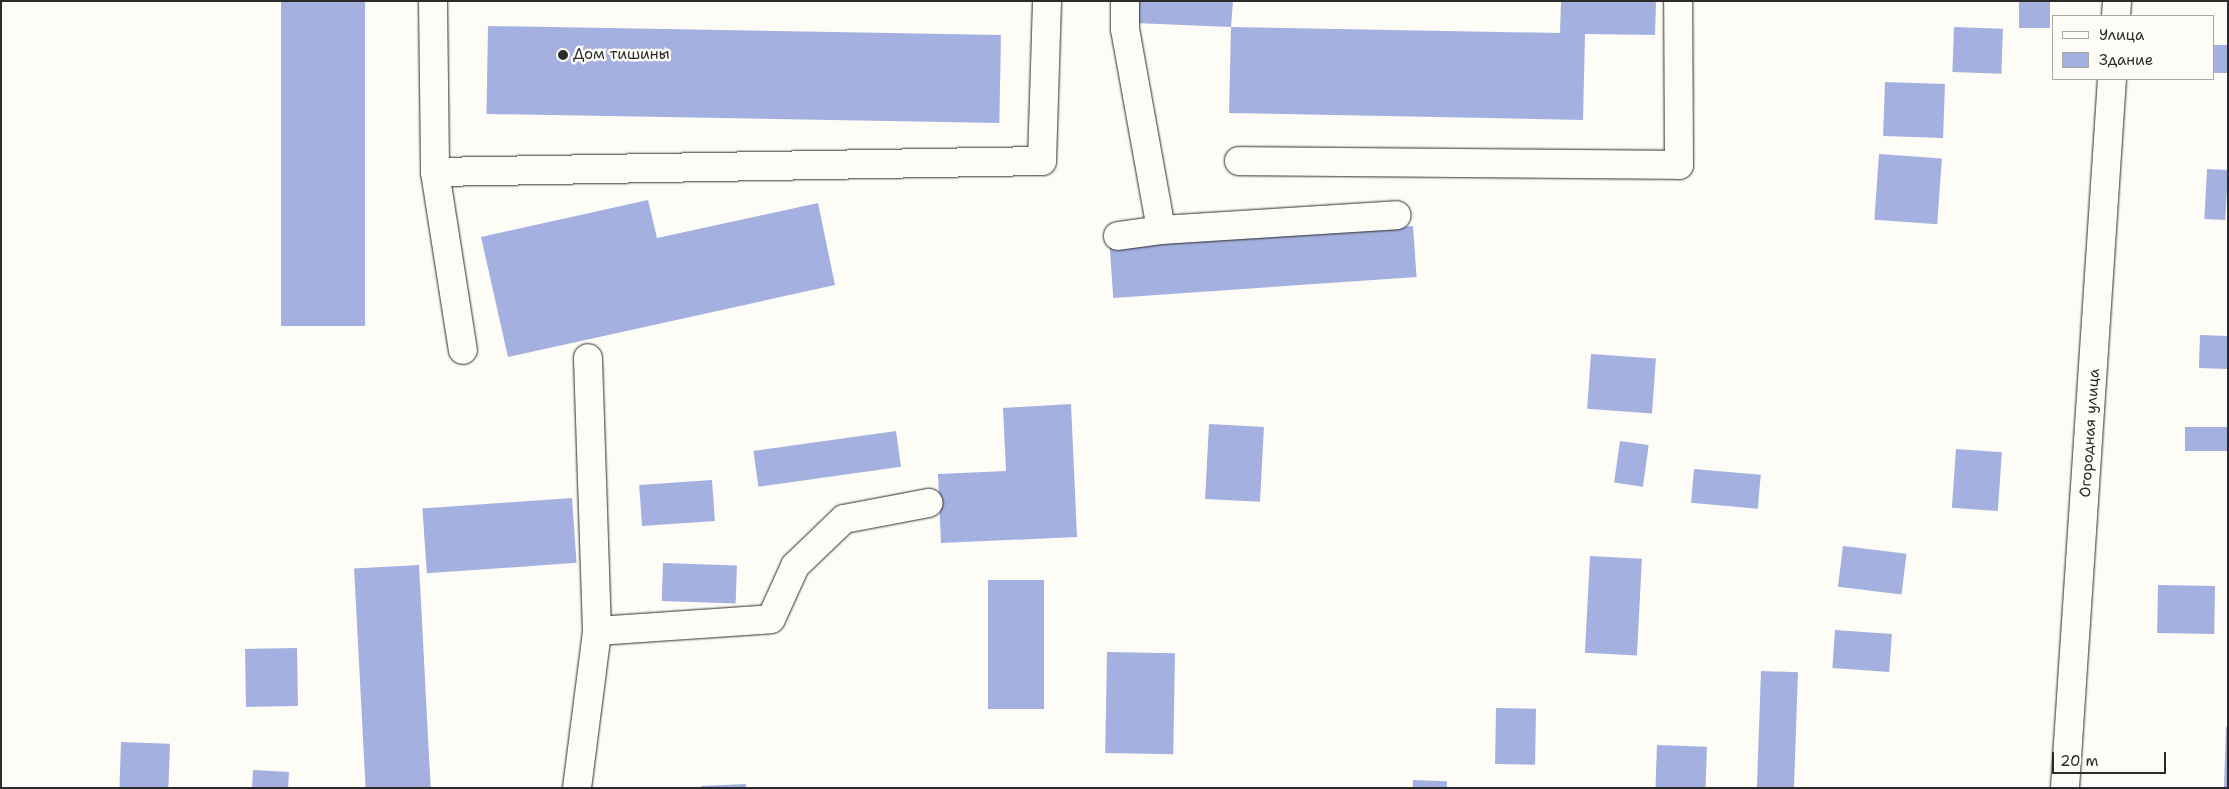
<!DOCTYPE html>
<meta charset="utf-8">
<style>
body{margin:0}
#map{position:relative;width:2229px;height:789px;overflow:hidden;background:#fdfcf7;font-family:"Shantell Sans",sans-serif}
div>[style]{position:absolute}
.building>*{inset:0;background:#a4b0e0;transform-origin:0 0}
.roads{filter:drop-shadow(0 0 1px #2b2b2b) drop-shadow(0 0 1px #2b2b2b)}
.minor>*{height:28px;margin:-14px;padding:0 14px;transform-origin:14px;border-radius:14px;background:#fdfcf7}
.dots>*{width:14px;height:14px;translate:-50% -50%;box-sizing:border-box;border:2px solid #fdfcf7;border-radius:50%}
span{translate:-50% -50%;white-space:nowrap;text-align:center;line-height:1.15;-webkit-text-stroke:5px #fdfcf7;paint-order:stroke}
.poi-label{font-size:15px;color:#2b2b2b}
.left{translate:0 -50%;text-align:left}
.street-label{font-size:15px;color:#2b2b2b}
.frame{position:absolute;inset:0;border:2px solid #2b2b2b;pointer-events:none}
.legend{position:absolute;left:2052px;top:15px;width:162px;height:65px;box-sizing:border-box;background:#fdfcf7;border:1px solid #a9a8a5;margin:0;padding:6px 9px;list-style:none;font-size:15px;color:#2b2b2b}
.legend li{display:flex;align-items:center;gap:10px;height:25px}
.legend b{width:25px;border:1px solid #a9a8a5}
.scale{position:absolute;left:2052px;top:752px;width:114px;height:22px;box-sizing:border-box;border:2px solid #2b2b2b;border-top:0;padding-left:6px;font-size:15px;line-height:18px;white-space:nowrap;color:#2b2b2b;-webkit-text-stroke:4px #fdfcf7;paint-order:stroke}
</style>
<div id="map">
<div class="building">
<i style="left:281px;top:1px;width:84px;height:325px"></i>
<i style="clip-path:polygon(1136px 1px,1233px 1px,1231px 27px,1560px 33px,1561px 1px,1656px 1px,1655px 35px,1585px 34px,1583px 120px,1229px 113px,1231px 27px,1135px 23px)"></i>
<i style="left:2019px;top:1px;width:31px;height:27px"></i>
<i style="left:488px;top:26px;width:513px;height:88px;rotate:1deg"></i>
<i style="left:1954px;top:27px;width:49px;height:45px;rotate:2deg"></i>
<i style="left:2214px;top:45px;width:14px;height:28px"></i>
<i style="left:1885px;top:82px;width:60px;height:54px;rotate:2deg"></i>
<i style="left:1879px;top:154px;width:63px;height:66px;rotate:4deg"></i>
<i style="left:2207px;top:169px;width:21px;height:50px;rotate:3deg"></i>
<i style="clip-path:polygon(648px 200px,657px 238px,818px 203px,835px 285px,508px 357px,481px 237px)"></i>
<i style="left:1413px;top:226px;width:51px;height:304px;rotate:86deg"></i>
<i style="left:2200px;top:335px;width:28px;height:33px;rotate:2deg"></i>
<i style="left:1591px;top:354px;width:65px;height:55px;rotate:4deg"></i>
<i style="clip-path:polygon(1071px 404px,1077px 537px,941px 543px,938px 474px,1006px 471px,1003px 408px)"></i>
<i style="left:1209px;top:424px;width:55px;height:75px;rotate:3deg"></i>
<i style="left:2185px;top:427px;width:43px;height:24px"></i>
<i style="left:896px;top:431px;width:36px;height:144px;rotate:82deg"></i>
<i style="left:1620px;top:441px;width:29px;height:42px;rotate:8deg"></i>
<i style="left:1956px;top:449px;width:46px;height:59px;rotate:4deg"></i>
<i style="left:1694px;top:469px;width:67px;height:34px;rotate:5deg"></i>
<i style="left:712px;top:480px;width:41px;height:73px;rotate:86deg"></i>
<i style="left:572px;top:498px;width:65px;height:150px;rotate:86deg"></i>
<i style="left:1843px;top:546px;width:64px;height:41px;rotate:7deg"></i>
<i style="left:1590px;top:556px;width:52px;height:97px;rotate:3deg"></i>
<i style="left:663px;top:563px;width:74px;height:38px;rotate:2deg"></i>
<i style="left:419px;top:565px;width:223px;height:65px;rotate:87deg"></i>
<i style="left:988px;top:580px;width:56px;height:129px"></i>
<i style="left:2158px;top:585px;width:57px;height:48px;rotate:1deg"></i>
<i style="left:1835px;top:630px;width:57px;height:38px;rotate:4deg"></i>
<i style="left:297px;top:648px;width:58px;height:52px;rotate:89deg"></i>
<i style="left:1107px;top:652px;width:68px;height:101px;rotate:1deg"></i>
<i style="left:1761px;top:671px;width:37px;height:117px;rotate:2deg"></i>
<i style="left:1496px;top:708px;width:40px;height:56px;rotate:1deg"></i>
<i style="clip-path:polygon(2226px 727px,2228px 727px,2228px 788px,2224px 788px)"></i>
<i style="left:121px;top:742px;width:49px;height:46px;rotate:2deg"></i>
<i style="left:1657px;top:745px;width:50px;height:43px;rotate:2deg"></i>
<i style="left:253px;top:770px;width:36px;height:18px;rotate:3deg"></i>
<i style="left:1413px;top:780px;width:34px;height:8px;rotate:2deg"></i>
<i style="clip-path:polygon(746px 784px,746px 788px,701px 788px,701px 786px)"></i>
</div>
<div class="roads">
<div class="minor">
<i style="left:433px;top:1px;width:171px;rotate:89.3deg"></i>
<i style="left:435px;top:172px;width:180px;rotate:81.1deg"></i>
<i style="left:1125px;top:1px;width:28px;rotate:90deg"></i>
<i style="left:1125px;top:29px;width:204px;rotate:79.8deg"></i>
<i style="left:1161px;top:230px;width:236px;rotate:-3.6deg"></i>
<i style="left:2116px;top:16px;width:15px;rotate:-86deg"></i>
<i style="left:1239px;top:161px;width:440px;rotate:0.5deg"></i>
<i style="left:1679px;top:165px;width:164px;rotate:-90.3deg"></i>
<i style="left:435px;top:172px;width:607px;rotate:-1.04deg"></i>
<i style="left:1042px;top:161px;width:160px;rotate:-88.2deg"></i>
<i style="left:1118px;top:236px;width:43px;rotate:-7.9deg"></i>
<i style="left:597px;top:631px;width:174px;rotate:-3.9deg"></i>
<i style="left:771px;top:619px;width:58px;rotate:-65.6deg"></i>
<i style="left:795px;top:566px;width:68px;rotate:-43.8deg"></i>
<i style="left:844px;top:519px;width:86px;rotate:-10.8deg"></i>
<i style="left:577px;top:788px;width:158px;rotate:-82.7deg"></i>
<i style="left:597px;top:631px;width:273px;rotate:-91.9deg"></i>
<i style="left:2065px;top:788px;width:711px;rotate:-86.21deg"></i>
</div>
</div>
<div class="dots">
<i style="left:563px;top:55px;background:#2b2b2b"></i>
</div>
<div class="poi-label">
<span class="left" style="left:573px;top:55px">Дом тишины</span>
</div>
<div class="street-label">
<span style="left:2090px;top:433px;rotate:-86deg">Огородная улица</span>
</div>
<div class="frame"></div>
<ul class="legend">
<li><b style="height:6px;background:#fdfcf7"></b>Улица</li>
<li><b style="height:14px;background:#a4b0e0"></b>Здание</li>
</ul>
<div class="scale">20 m</div>
</div>
